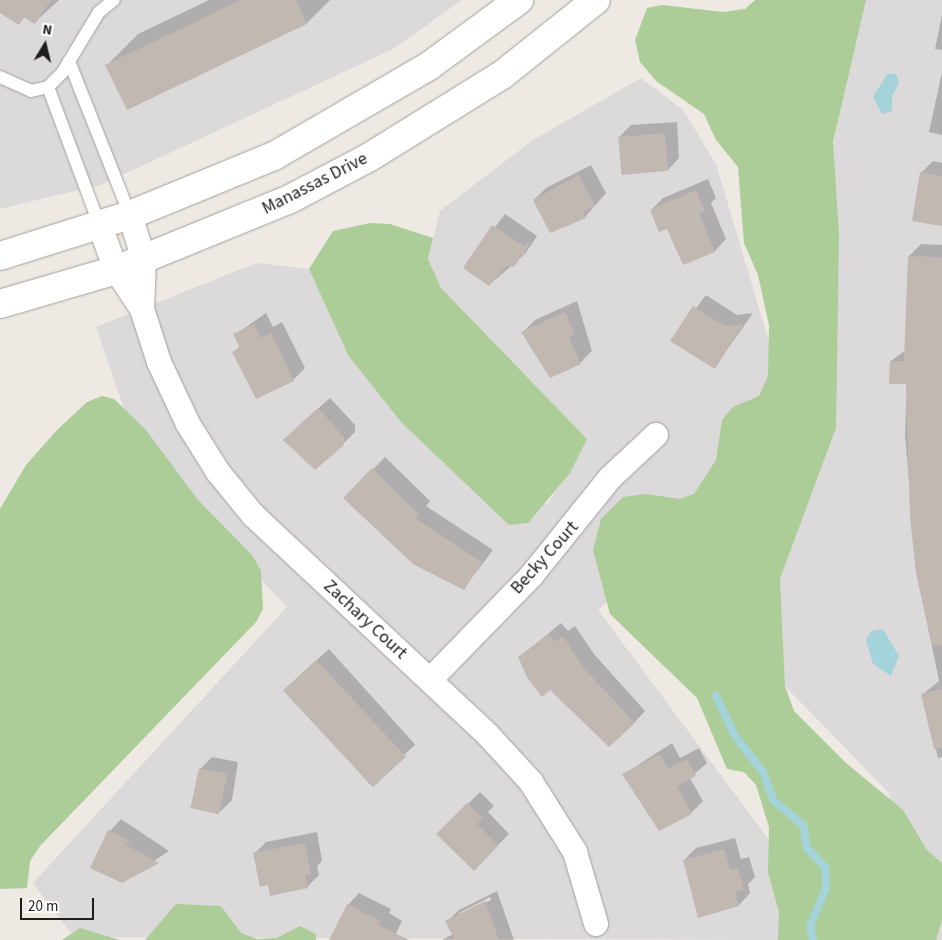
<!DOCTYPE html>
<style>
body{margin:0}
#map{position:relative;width:942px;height:940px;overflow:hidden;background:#eee9e2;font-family:"Source Sans 3",sans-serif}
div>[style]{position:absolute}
.residential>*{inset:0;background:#dbd9da}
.forest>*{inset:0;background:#accc98}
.water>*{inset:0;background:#a4d3da}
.shadow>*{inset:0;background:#0003;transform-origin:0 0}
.stream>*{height:8px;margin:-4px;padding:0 4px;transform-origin:4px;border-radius:4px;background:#a4d3da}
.building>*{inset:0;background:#c2b8b2;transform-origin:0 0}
.roads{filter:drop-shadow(0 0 1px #a1a1a1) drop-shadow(0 0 1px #a1a1a1)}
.service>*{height:12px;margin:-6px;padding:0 6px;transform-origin:6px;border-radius:6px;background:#fff}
.minor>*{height:24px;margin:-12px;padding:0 12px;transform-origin:12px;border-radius:12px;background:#fff}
.tertiary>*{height:28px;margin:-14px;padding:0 14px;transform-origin:14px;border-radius:14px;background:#fff}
span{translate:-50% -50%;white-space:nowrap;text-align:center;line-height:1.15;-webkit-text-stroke:4px #fff;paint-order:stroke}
.street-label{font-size:18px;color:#1d1d1d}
.north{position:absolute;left:20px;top:20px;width:50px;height:50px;-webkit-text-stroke:4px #fff;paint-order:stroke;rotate:9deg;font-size:14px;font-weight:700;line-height:20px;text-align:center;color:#1d1d1d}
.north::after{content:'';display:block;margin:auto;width:18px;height:22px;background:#1d1d1d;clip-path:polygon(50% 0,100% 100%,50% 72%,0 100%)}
.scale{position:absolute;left:20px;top:898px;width:74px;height:22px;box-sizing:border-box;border:2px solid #1d1d1d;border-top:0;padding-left:6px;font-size:15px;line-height:18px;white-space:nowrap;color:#1d1d1d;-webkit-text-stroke:4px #fff;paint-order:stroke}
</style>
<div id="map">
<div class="residential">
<i style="clip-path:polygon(0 0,462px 0,393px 49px,103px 184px,0 209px)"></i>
<i style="clip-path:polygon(860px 0,942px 0,942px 940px,917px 940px,889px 793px,785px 686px,780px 579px,836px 428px,832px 151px)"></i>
<i style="clip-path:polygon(641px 78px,683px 110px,716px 164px,797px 436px,598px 610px,778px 852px,791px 940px,74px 937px,33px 883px,287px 607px,138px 449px,96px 327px,256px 263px,309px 269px,348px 355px,547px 505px,587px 439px,441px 288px,428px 259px,440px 211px,533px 140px)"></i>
</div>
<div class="forest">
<i style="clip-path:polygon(755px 0,866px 0,833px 142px,839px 234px,836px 428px,780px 579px,785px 686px,794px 711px,846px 763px,903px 810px,927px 850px,942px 863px,942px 920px,936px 940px,778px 940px,779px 912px,768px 872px,769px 827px,756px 785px,744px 772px,727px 769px,697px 698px,610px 614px,593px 550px,601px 519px,623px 497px,646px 494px,680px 499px,694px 494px,716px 460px,722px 420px,733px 407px,759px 396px,768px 376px,769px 325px,758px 275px,744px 243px,738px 167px,716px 140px,704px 114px,656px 81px,640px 62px,635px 40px,647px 8px,662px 5px,723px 12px,745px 9px)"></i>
<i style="clip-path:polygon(370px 223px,390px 224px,433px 238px,428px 259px,441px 288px,587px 439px,570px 473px,528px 523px,509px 525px,401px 422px,348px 355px,309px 269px,333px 231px)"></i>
<i style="clip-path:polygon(102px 396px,114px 399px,146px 430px,198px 500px,252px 555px,261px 571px,263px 609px,256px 622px,40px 846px,30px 861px,27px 888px,0 889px,0 509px,26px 465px,57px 430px,87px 402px)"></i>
<i style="clip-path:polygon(176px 904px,221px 906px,241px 933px,257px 939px,277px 938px,300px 926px,316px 934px,316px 940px,145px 940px)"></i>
<i style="clip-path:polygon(80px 928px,120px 940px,62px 940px)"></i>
</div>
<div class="water">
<i style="clip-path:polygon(887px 74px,896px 74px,899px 83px,892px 96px,892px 111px,882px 114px,873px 97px)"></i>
<i style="clip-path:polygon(883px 629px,899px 656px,891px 676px,873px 664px,866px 640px,871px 631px)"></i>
</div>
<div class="shadow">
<i style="clip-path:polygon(0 0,59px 0,35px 22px,26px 16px,19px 23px,0 11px)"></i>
<i style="clip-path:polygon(209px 0,330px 0,307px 23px,128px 108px,107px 65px,138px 34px)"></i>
<i style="clip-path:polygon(942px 15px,942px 50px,935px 49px)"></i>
<i style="clip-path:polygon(942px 72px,942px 135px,929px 132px)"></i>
<i style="clip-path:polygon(677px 122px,679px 158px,668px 170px,619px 137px,631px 125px)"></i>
<i style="clip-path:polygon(933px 161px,942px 163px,942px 225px,921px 173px)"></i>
<i style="clip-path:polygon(591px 165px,606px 193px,585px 217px,534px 200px,546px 188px)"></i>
<i style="clip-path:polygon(708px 179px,716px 198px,711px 203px,726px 239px,715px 251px,684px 264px,668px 227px,651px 210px,663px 198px)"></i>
<i style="clip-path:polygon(evenodd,505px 214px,537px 236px,525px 254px,489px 285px,464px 268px,505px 214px,529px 242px,523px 255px,520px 255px,529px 242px)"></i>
<i style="clip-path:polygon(921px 244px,942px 245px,942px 757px,938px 758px,923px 694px,939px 681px,917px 573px,905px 435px,907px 383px,891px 361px,906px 350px,909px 256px)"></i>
<i style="clip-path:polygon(706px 295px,737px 315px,753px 313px,715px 367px,672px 340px)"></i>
<i style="clip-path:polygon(577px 301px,592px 351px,580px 363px,523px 332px,535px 320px)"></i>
<i style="clip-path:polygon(266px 313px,273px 327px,282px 322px,305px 368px,293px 380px,234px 352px,240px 346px,235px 335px)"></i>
<i style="clip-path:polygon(330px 398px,355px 425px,355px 432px,343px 444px,296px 428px)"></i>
<i style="clip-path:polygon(385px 457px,430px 501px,426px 506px,493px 550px,464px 588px,345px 498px)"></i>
<i style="clip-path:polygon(561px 623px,568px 631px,575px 626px,594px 654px,645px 711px,634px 723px,520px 657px)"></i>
<i style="left:329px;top:649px;width:129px;height:60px;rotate:48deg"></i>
<i style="clip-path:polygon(672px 743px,680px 758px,699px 748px,707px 763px,690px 778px,703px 801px,691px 813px,624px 774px)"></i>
<i style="clip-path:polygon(212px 757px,238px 762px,232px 800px,220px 812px,200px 769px)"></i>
<i style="clip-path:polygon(480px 792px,494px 806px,488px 812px,509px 834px,474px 869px,438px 834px)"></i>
<i style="clip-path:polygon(121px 819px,169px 851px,122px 882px,110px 831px)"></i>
<i style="clip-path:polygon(317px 832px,322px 861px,317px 866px,319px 875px,307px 887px,269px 884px,254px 854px,266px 842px)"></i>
<i style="clip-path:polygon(735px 838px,741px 859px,749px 857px,755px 877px,748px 884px,750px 893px,739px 905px,684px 860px,696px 848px)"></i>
<i style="clip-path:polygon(evenodd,497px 891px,514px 940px,442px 940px,453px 934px,447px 922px,459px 910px,497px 891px,490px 897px,491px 900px,459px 916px,459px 913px,490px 897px)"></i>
<i style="clip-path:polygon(359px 893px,391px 909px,389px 913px,402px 921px,393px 940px,331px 940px,348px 905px)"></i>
</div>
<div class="stream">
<i style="left:716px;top:696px;width:44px;rotate:64.6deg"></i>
<i style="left:735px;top:736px;width:46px;rotate:52.1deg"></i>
<i style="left:763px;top:772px;width:30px;rotate:70deg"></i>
<i style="left:773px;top:800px;width:39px;rotate:40deg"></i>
<i style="left:803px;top:825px;width:23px;rotate:80deg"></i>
<i style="left:807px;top:848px;width:26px;rotate:47deg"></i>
<i style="left:825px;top:867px;width:21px;rotate:87deg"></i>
<i style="left:826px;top:888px;width:41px;rotate:112.8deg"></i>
<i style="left:810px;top:926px;width:14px;rotate:78deg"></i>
</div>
<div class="building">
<i style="clip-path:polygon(0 0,51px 0,35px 24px,24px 17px,19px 25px,0 13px)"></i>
<i style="clip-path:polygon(241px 0,296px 0,307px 24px,127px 110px,105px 65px)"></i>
<i style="left:665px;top:133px;width:38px;height:47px;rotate:85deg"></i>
<i style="clip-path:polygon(920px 172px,942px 176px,942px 226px,912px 221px)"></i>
<i style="clip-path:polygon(579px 175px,595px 206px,583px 213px,586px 218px,550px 233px,533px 200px)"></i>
<i style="clip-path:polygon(696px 190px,705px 211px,699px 213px,715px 252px,683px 265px,667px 229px,659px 232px,650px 210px)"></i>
<i style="clip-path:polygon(492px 225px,527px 248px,514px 267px,506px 266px,489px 286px,463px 268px)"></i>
<i style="clip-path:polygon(908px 256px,942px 257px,942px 645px,932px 646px,916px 573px,910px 517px,906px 384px,889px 384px,890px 361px,904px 361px)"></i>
<i style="clip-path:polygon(693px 306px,725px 326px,743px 324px,715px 369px,670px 341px)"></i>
<i style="clip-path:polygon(565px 312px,575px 334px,569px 337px,581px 364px,550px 378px,521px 332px)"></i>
<i style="clip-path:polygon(254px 324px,261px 338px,271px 333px,294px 381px,256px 399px,232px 352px,240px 348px,233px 334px)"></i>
<i style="clip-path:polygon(318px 408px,344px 437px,344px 445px,315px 470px,283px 440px)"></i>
<i style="clip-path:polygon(372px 468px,419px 514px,415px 518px,482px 562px,464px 590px,413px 564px,343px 498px)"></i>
<i style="clip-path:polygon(549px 634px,555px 642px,563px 636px,582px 666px,635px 723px,609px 747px,550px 690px,542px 697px,527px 677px,518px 657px)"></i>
<i style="left:316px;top:660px;width:132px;height:45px;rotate:47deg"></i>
<i style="clip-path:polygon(942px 689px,942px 748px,934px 749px,921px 694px)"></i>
<i style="clip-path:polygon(660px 754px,668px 769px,687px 759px,696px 776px,677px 786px,692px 814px,659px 831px,622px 774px)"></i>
<i style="left:199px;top:768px;width:29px;height:41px;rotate:12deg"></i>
<i style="clip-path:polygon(467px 803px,483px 818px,477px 824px,498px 846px,474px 871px,436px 834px)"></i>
<i style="clip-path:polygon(108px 830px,129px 840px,126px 845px,159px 863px,122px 883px,90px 868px)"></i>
<i style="clip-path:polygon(305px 843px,311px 874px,305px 875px,308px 888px,270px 896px,268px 885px,260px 887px,253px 853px)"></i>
<i style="clip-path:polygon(724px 849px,730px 870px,738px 868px,744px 890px,735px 892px,739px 906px,698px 918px,683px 860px)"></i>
<i style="clip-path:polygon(485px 901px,499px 940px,455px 940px,445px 921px)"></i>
<i style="clip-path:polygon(347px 904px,380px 921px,378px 925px,409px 940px,329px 940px)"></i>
</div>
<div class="roads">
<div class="service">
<i style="left:69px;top:61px;width:166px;rotate:68.4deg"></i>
<i style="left:0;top:77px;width:34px;rotate:24deg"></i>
<i style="left:31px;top:91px;width:17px;rotate:-13deg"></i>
<i style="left:48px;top:87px;width:20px;rotate:-45deg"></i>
<i style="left:62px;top:73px;width:71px;rotate:-58.8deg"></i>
<i style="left:99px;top:12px;width:19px;rotate:-39deg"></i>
<i style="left:48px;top:87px;width:148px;rotate:69.5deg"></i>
</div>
<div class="minor">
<i style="left:130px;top:215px;width:47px;rotate:72.7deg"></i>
<i style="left:144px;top:260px;width:49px;rotate:92.3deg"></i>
<i style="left:100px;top:226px;width:47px;rotate:70deg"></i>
<i style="left:116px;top:270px;width:47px;rotate:56.3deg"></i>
<i style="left:142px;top:309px;width:56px;rotate:72.2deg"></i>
<i style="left:159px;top:362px;width:68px;rotate:64.9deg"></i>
<i style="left:188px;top:424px;width:57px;rotate:58deg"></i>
<i style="left:218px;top:472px;width:55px;rotate:50.9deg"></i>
<i style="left:253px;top:515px;width:322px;rotate:43.1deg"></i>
<i style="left:488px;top:735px;width:64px;rotate:47.5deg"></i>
<i style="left:531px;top:782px;width:83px;rotate:57.8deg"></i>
<i style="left:575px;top:852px;width:75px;rotate:73.7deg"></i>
<i style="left:430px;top:680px;width:146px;rotate:-45.8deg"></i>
<i style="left:532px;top:575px;width:124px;rotate:-51.2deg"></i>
<i style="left:610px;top:478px;width:63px;rotate:-43.1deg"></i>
</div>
<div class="tertiary">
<i style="left:0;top:256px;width:136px;rotate:-17.5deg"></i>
<i style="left:130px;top:215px;width:156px;rotate:-22.3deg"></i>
<i style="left:274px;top:156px;width:179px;rotate:-30.1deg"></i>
<i style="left:429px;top:66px;width:112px;rotate:-36.3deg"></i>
<i style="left:0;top:304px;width:121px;rotate:-16.3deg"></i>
<i style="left:116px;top:270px;width:190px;rotate:-22.2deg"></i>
<i style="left:292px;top:198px;width:86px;rotate:-27.8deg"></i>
<i style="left:368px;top:158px;width:158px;rotate:-31.8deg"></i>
<i style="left:502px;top:75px;width:120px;rotate:-38.6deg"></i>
</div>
</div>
<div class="street-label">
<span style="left:315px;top:184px;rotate:-27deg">Manassas Drive</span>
<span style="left:545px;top:558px;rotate:-48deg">Becky Court</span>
<span style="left:365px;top:620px;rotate:43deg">Zachary Court</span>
</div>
<div class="north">N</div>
<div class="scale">20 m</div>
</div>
